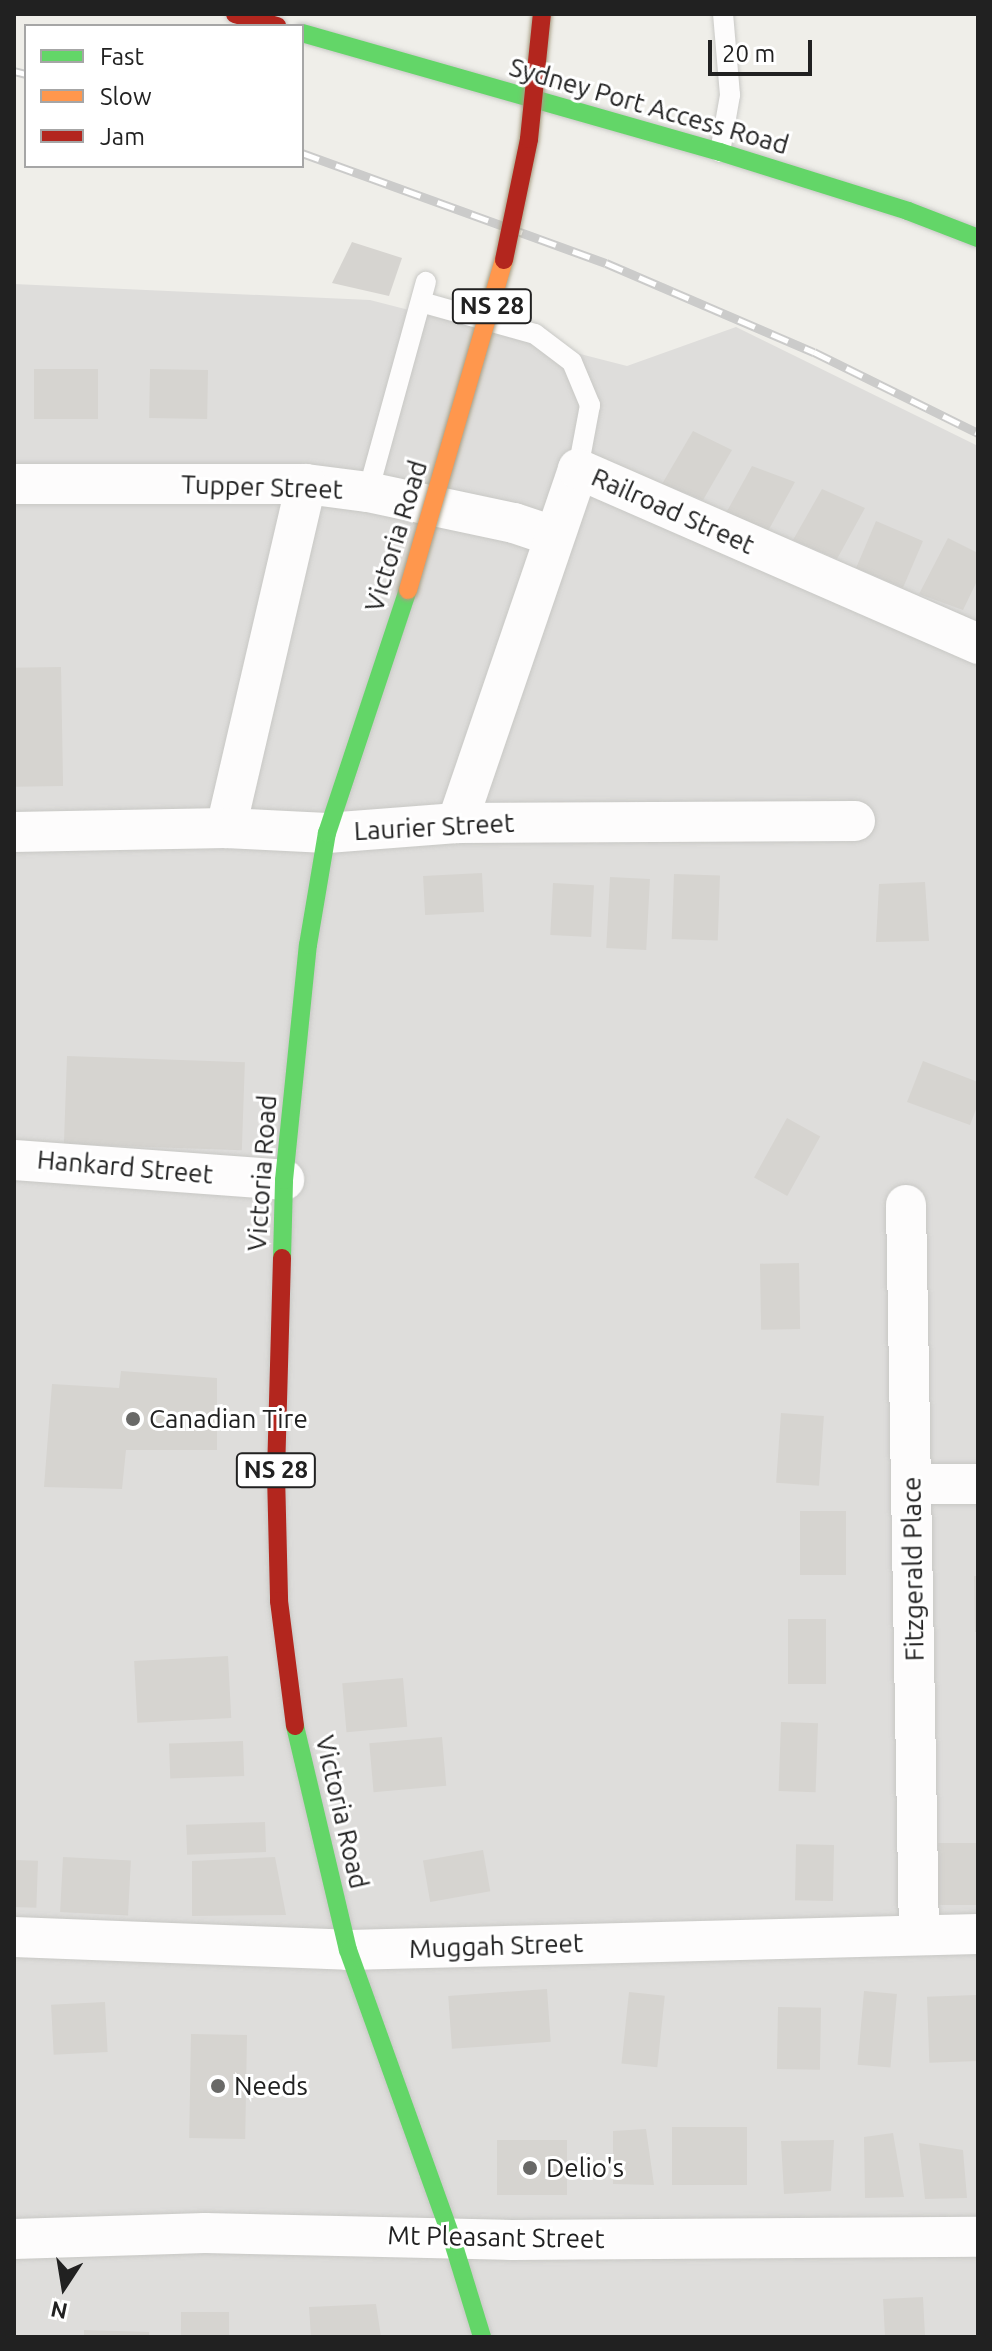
<!DOCTYPE html>
<style>
body{margin:0}
#map{position:relative;width:992px;height:2351px;overflow:hidden;background:#efeee9;font-family:Ubuntu,sans-serif}
div>[style]{position:absolute}
.residential>*{inset:0;background:#dedddb}
.building>*{inset:0;background:#d6d4d0;transform-origin:0 0}
.roads{filter:drop-shadow(0 0 2px #c8c8c5) drop-shadow(0 0 2px #c8c8c5)}
.lane>*{height:20px;margin:-10px;padding:0 10px;transform-origin:10px;border-radius:10px;background:#fdfcfc}
.street>*{height:40px;margin:-20px;padding:0 20px;transform-origin:20px;border-radius:20px;background:#fdfcfc}
.fast>*{height:18px;margin:-9px;padding:0 9px;transform-origin:9px;border-radius:9px;background:#63d668}
.jam>*{height:18px;margin:-9px;padding:0 9px;transform-origin:9px;border-radius:9px;background:#b3261e}
.rail>*{height:9px;margin-top:-4.5px;transform-origin:0;background:repeating-linear-gradient(90deg,#fff 0 18px,#cbcbca 0 36px);box-sizing:border-box;border-block:2px solid #cbcbca}
.bridges{filter:drop-shadow(0 0 2px #a69e85) drop-shadow(0 0 2px #a69e85)}
.slow-bridge>*{height:18px;margin:-9px;padding:0 9px;transform-origin:9px;border-radius:9px;background:#ff974d}
.jam-bridge>*{height:18px;margin:-9px;padding:0 9px;transform-origin:9px;border-radius:9px;background:#b3261e}
.dots>*{width:22px;height:22px;translate:-50% -50%;box-sizing:border-box;border:4px solid #fff;border-radius:50%}
span{translate:-50% -50%;white-space:nowrap;text-align:center;line-height:1.15;-webkit-text-stroke:6px #fff;paint-order:stroke}
.shield-label span{padding:2px 6px;background:#fff;border:2px solid;border-radius:6px;-webkit-text-stroke-width:0}
.shield-label{font-size:24px;color:#212121;font-weight:700}
.street-label{font-size:26px;color:#212121}
.poi-label{font-size:26px;color:#212121}
.left{translate:0 -50%;text-align:left}
.frame{position:absolute;inset:0;border:16px solid #212121;pointer-events:none}
.legend{position:absolute;left:24px;top:24px;width:280px;height:144px;box-sizing:border-box;background:#fff;border:2px solid #a6a6a6;margin:0;padding:10px 14px;list-style:none;font-size:24px;color:#212121}
.legend li{display:flex;align-items:center;gap:16px;height:40px}
.legend b{width:40px;border:2px solid #a6a6a6}
.north{position:absolute;left:24px;top:2247px;width:80px;height:80px;-webkit-text-stroke:6px #fff;paint-order:stroke;rotate:192deg;font-size:22px;font-weight:700;line-height:32px;text-align:center;color:#212121}
.north::after{content:'';display:block;margin:auto;width:28px;height:36px;background:#212121;clip-path:polygon(50% 0,100% 100%,50% 72%,0 100%)}
.scale{position:absolute;left:708px;top:40px;width:104px;height:36px;box-sizing:border-box;border:4px solid #212121;border-top:0;padding-left:10px;font-size:24px;line-height:28px;white-space:nowrap;color:#212121;-webkit-text-stroke:6px #fff;paint-order:stroke}
</style>
<div id="map">
<div class="residential">
<i style="clip-path:polygon(14px 284px,370px 300px,627px 366px,736px 327px,978px 446px,978px 2337px,14px 2337px)"></i>
</div>
<div class="building">
<i style="clip-path:polygon(352px 242px,402px 258px,389px 296px,332px 283px)"></i>
<i style="left:34px;top:369px;width:64px;height:50px"></i>
<i style="left:150px;top:369px;width:58px;height:49px;rotate:1deg"></i>
<i style="clip-path:polygon(693px 431px,732px 450px,703px 500px,662px 484px)"></i>
<i style="clip-path:polygon(752px 466px,795px 482px,768px 531px,726px 513px)"></i>
<i style="clip-path:polygon(822px 489px,865px 508px,837px 559px,793px 540px)"></i>
<i style="left:876px;top:521px;width:51px;height:51px;rotate:23deg"></i>
<i style="clip-path:polygon(948px 538px,978px 553px,978px 579px,963px 610px,919px 594px)"></i>
<i style="left:61px;top:667px;width:119px;height:47px;rotate:89deg"></i>
<i style="left:482px;top:873px;width:39px;height:59px;rotate:87deg"></i>
<i style="left:674px;top:874px;width:46px;height:65px;rotate:2deg"></i>
<i style="left:610px;top:877px;width:40px;height:71px;rotate:3deg"></i>
<i style="clip-path:polygon(925px 882px,929px 941px,876px 942px,879px 884px)"></i>
<i style="left:553px;top:883px;width:41px;height:52px;rotate:3deg"></i>
<i style="left:67px;top:1056px;width:178px;height:88px;rotate:2deg"></i>
<i style="clip-path:polygon(923px 1061px,978px 1082px,978px 1104px,970px 1125px,907px 1102px)"></i>
<i style="left:787px;top:1118px;width:38px;height:68px;rotate:29deg"></i>
<i style="left:799px;top:1263px;width:66px;height:39px;rotate:89deg"></i>
<i style="clip-path:polygon(121px 1371px,217px 1378px,217px 1450px,126px 1450px,122px 1489px,44px 1487px,52px 1384px,119px 1388px)"></i>
<i style="left:781px;top:1413px;width:43px;height:70px;rotate:4deg"></i>
<i style="left:800px;top:1511px;width:46px;height:64px"></i>
<i style="clip-path:polygon(974px 1576px,978px 1576px,978px 1632px,975px 1632px)"></i>
<i style="left:788px;top:1619px;width:38px;height:65px"></i>
<i style="left:228px;top:1656px;width:62px;height:94px;rotate:87deg"></i>
<i style="left:403px;top:1678px;width:49px;height:61px;rotate:85deg"></i>
<i style="left:781px;top:1722px;width:37px;height:69px;rotate:2deg"></i>
<i style="left:442px;top:1737px;width:49px;height:73px;rotate:85deg"></i>
<i style="left:243px;top:1741px;width:35px;height:74px;rotate:88deg"></i>
<i style="left:265px;top:1822px;width:30px;height:79px;rotate:88deg"></i>
<i style="left:978px;top:1843px;width:62px;height:40px;rotate:90deg"></i>
<i style="left:834px;top:1845px;width:56px;height:38px;rotate:91deg"></i>
<i style="left:483px;top:1850px;width:42px;height:61px;rotate:80deg"></i>
<i style="left:63px;top:1857px;width:68px;height:55px;rotate:3deg"></i>
<i style="clip-path:polygon(275px 1857px,286px 1915px,192px 1916px,192px 1861px)"></i>
<i style="left:14px;top:1860px;width:24px;height:47px;rotate:2deg"></i>
<i style="left:547px;top:1989px;width:53px;height:99px;rotate:86deg"></i>
<i style="left:864px;top:1991px;width:33px;height:74px;rotate:5deg"></i>
<i style="left:629px;top:1992px;width:36px;height:72px;rotate:6deg"></i>
<i style="left:976px;top:1995px;width:66px;height:49px;rotate:88deg"></i>
<i style="left:105px;top:2002px;width:50px;height:54px;rotate:87deg"></i>
<i style="left:778px;top:2007px;width:43px;height:62px;rotate:1deg"></i>
<i style="left:191px;top:2034px;width:56px;height:104px;rotate:1deg"></i>
<i style="left:672px;top:2127px;width:75px;height:58px"></i>
<i style="clip-path:polygon(646px 2129px,654px 2185px,613px 2184px,613px 2131px)"></i>
<i style="clip-path:polygon(893px 2133px,904px 2197px,865px 2198px,864px 2137px)"></i>
<i style="left:497px;top:2140px;width:70px;height:55px"></i>
<i style="clip-path:polygon(834px 2140px,831px 2191px,784px 2194px,781px 2141px)"></i>
<i style="clip-path:polygon(919px 2143px,963px 2150px,967px 2198px,925px 2199px)"></i>
<i style="left:923px;top:2297px;width:40px;height:40px;rotate:87deg"></i>
<i style="clip-path:polygon(376px 2304px,381px 2337px,311px 2337px,309px 2307px)"></i>
<i style="left:181px;top:2312px;width:48px;height:25px"></i>
<i style="clip-path:polygon(84px 2330px,149px 2332px,149px 2337px,84px 2337px)"></i>
</div>
<div class="roads">
<div class="lane">
<i style="left:720px;top:152px;width:58px;rotate:-80deg"></i>
<i style="left:730px;top:95px;width:81px;rotate:-94.9deg"></i>
<i style="left:421px;top:302px;width:118px;rotate:15.7deg"></i>
<i style="left:535px;top:334px;width:46px;rotate:37.1deg"></i>
<i style="left:572px;top:362px;width:47px;rotate:67.3deg"></i>
<i style="left:590px;top:405px;width:65px;rotate:100.6deg"></i>
<i style="left:368px;top:492px;width:218px;rotate:-74.6deg"></i>
</div>
<div class="street">
<i style="left:14px;top:484px;width:292px"></i>
<i style="left:306px;top:484px;width:63px;rotate:7.4deg"></i>
<i style="left:368px;top:492px;width:149px;rotate:12deg"></i>
<i style="left:514px;top:523px;width:41px;rotate:18.4deg"></i>
<i style="left:457px;top:823px;width:374px;rotate:-71.1deg"></i>
<i style="left:578px;top:469px;width:437px;rotate:23.6deg"></i>
<i style="left:226px;top:828px;width:353px;rotate:-76.9deg"></i>
<i style="left:14px;top:832px;width:212px;rotate:-1.1deg"></i>
<i style="left:226px;top:828px;width:101px;rotate:2.8deg"></i>
<i style="left:327px;top:833px;width:130px;rotate:-4.4deg"></i>
<i style="left:457px;top:823px;width:398px;rotate:-0.3deg"></i>
<i style="left:14px;top:1160px;width:271px;rotate:4.2deg"></i>
<i style="left:906px;top:1205px;width:728px;rotate:88.98deg"></i>
<i style="left:912px;top:1484px;width:66px"></i>
<i style="left:14px;top:1937px;width:334px;rotate:2.2deg"></i>
<i style="left:348px;top:1950px;width:630px;rotate:-1.45deg"></i>
<i style="left:14px;top:2239px;width:191px;rotate:-1.8deg"></i>
<i style="left:205px;top:2233px;width:307px;rotate:1.3deg"></i>
<i style="left:512px;top:2240px;width:466px;rotate:-0.4deg"></i>
</div>
<div class="fast">
<i style="left:302px;top:33px;width:435px;rotate:15.9deg"></i>
<i style="left:720px;top:152px;width:197px;rotate:17.4deg"></i>
<i style="left:908px;top:211px;width:75px;rotate:21.1deg"></i>
<i style="left:282px;top:1258px;width:78px;rotate:-88.5deg"></i>
<i style="left:284px;top:1180px;width:236px;rotate:-84.2deg"></i>
<i style="left:308px;top:945px;width:114px;rotate:-80.4deg"></i>
<i style="left:327px;top:833px;width:256px;rotate:-71.6deg"></i>
<i style="left:295px;top:1726px;width:230px;rotate:76.7deg"></i>
<i style="left:348px;top:1950px;width:304px;rotate:70.2deg"></i>
<i style="left:451px;top:2236px;width:106px;rotate:72.9deg"></i>
</div>
<div class="jam">
<i style="left:235px;top:14px;width:44px;rotate:15.9deg"></i>
<i style="left:282px;top:1258px;width:216px;rotate:91.6deg"></i>
<i style="left:276px;top:1474px;width:127px;rotate:88.6deg"></i>
<i style="left:279px;top:1601px;width:126px;rotate:82.7deg"></i>
</div>
</div>
<div class="rail">
<i style="left:14px;top:71px;width:12px;rotate:14deg"></i>
<i style="left:302px;top:153px;width:323px;rotate:19.9deg"></i>
<i style="left:606px;top:263px;width:226px;rotate:23.2deg"></i>
<i style="left:814px;top:352px;width:183px;rotate:26.3deg"></i>
</div>
<div class="bridges">
<div class="slow-bridge">
<i style="left:408px;top:590px;width:344px;rotate:-73.8deg"></i>
</div>
<div class="jam-bridge">
<i style="left:504px;top:260px;width:124px;rotate:-78.3deg"></i>
<i style="left:529px;top:139px;width:126px;rotate:-84.1deg"></i>
</div>
</div>
<div class="dots">
<i style="left:133px;top:1419px;background:#696967"></i>
<i style="left:218px;top:2086px;background:#696967"></i>
<i style="left:530px;top:2168px;background:#696967"></i>
</div>
<div class="shield-label">
<span style="left:492px;top:306px">NS 28</span>
<span style="left:276px;top:1470px">NS 28</span>
</div>
<div class="street-label">
<span style="left:649px;top:106px;rotate:16deg">Sydney Port Access Road</span>
<span style="left:262px;top:487px;rotate:2deg">Tupper Street</span>
<span style="left:673px;top:511px;rotate:24deg">Railroad Street</span>
<span style="left:396px;top:536px;rotate:-73deg">Victoria Road</span>
<span style="left:434px;top:827px;rotate:-3deg">Laurier Street</span>
<span style="left:125px;top:1167px;rotate:5deg">Hankard Street</span>
<span style="left:262px;top:1173px;rotate:-86deg">Victoria Road</span>
<span style="left:913px;top:1569px;rotate:-91deg">Fitzgerald Place</span>
<span style="left:342px;top:1812px;rotate:77deg">Victoria Road</span>
<span style="left:496px;top:1946px;rotate:-2deg">Muggah Street</span>
<span style="left:496px;top:2237px;rotate:1deg">Mt Pleasant Street</span>
</div>
<div class="poi-label">
<span class="left" style="left:149px;top:1419px">Canadian Tire</span>
<span class="left" style="left:234px;top:2086px">Needs</span>
<span class="left" style="left:546px;top:2168px">Delio's</span>
</div>
<div class="frame"></div>
<ul class="legend">
<li><b style="height:10px;background:#63d668"></b>Fast</li>
<li><b style="height:10px;background:#ff974d"></b>Slow</li>
<li><b style="height:10px;background:#b3261e"></b>Jam</li>
</ul>
<div class="north">N</div>
<div class="scale">20 m</div>
</div>
